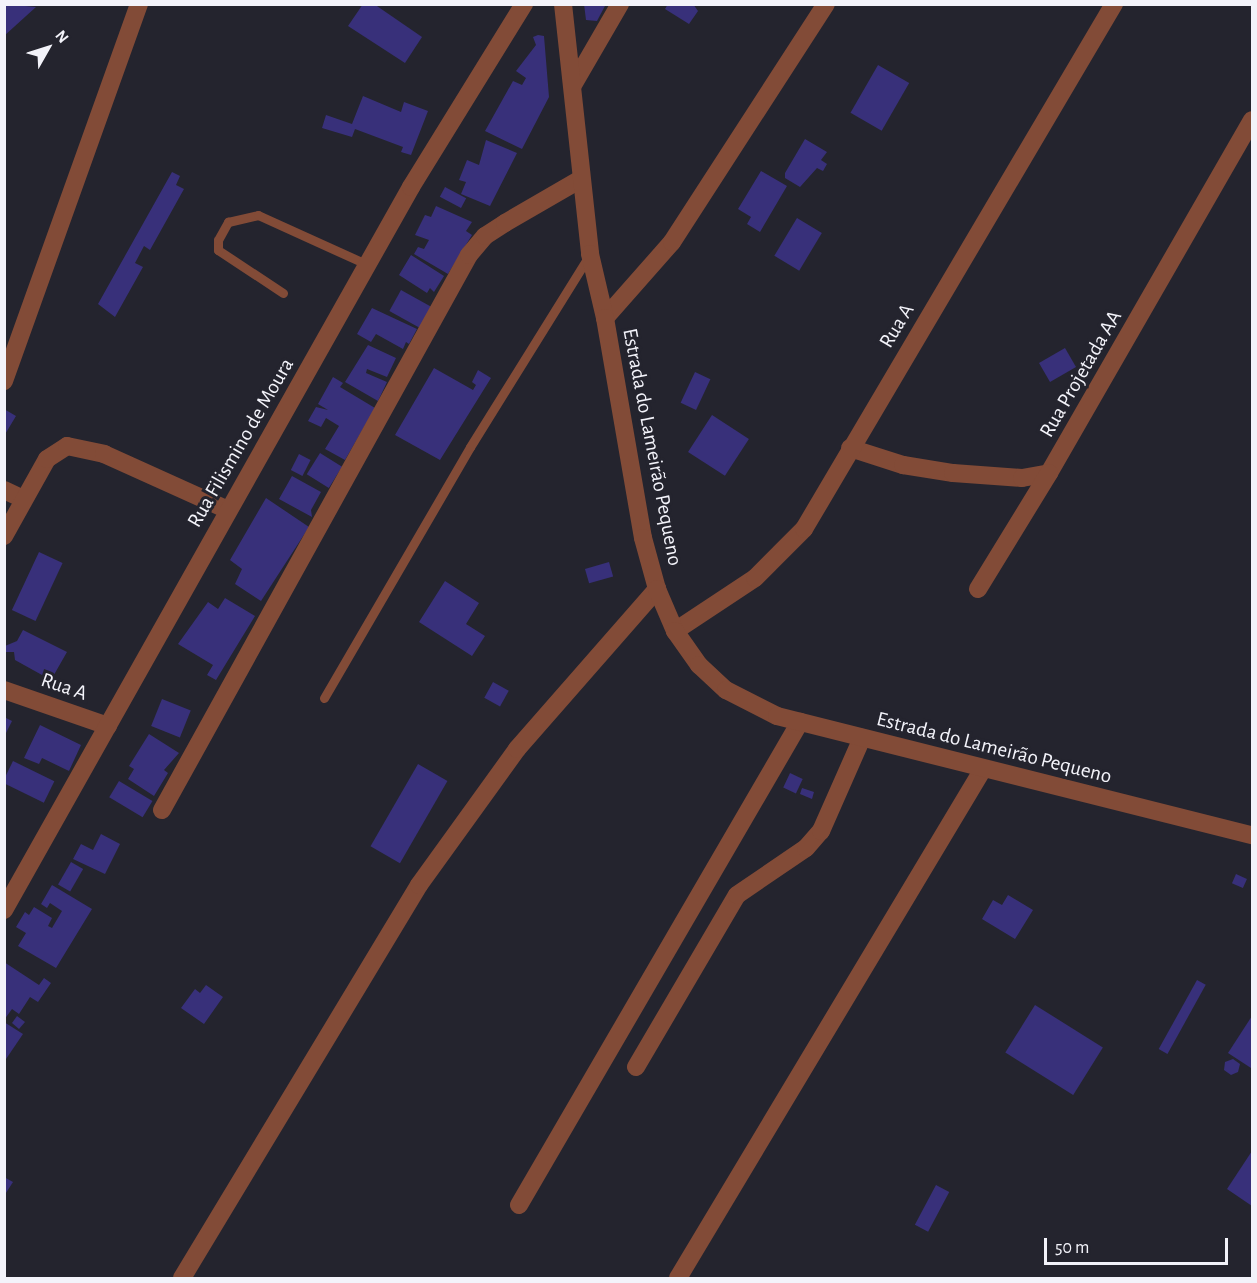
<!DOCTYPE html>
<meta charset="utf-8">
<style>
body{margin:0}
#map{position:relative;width:1257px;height:1283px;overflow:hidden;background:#24242e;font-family:"Alegreya Sans",sans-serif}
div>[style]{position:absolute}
.building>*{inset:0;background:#38307a;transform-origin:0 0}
.service>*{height:9px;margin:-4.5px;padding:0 4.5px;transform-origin:4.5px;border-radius:4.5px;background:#824b37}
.minor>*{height:18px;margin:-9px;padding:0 9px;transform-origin:9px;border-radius:9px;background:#824b37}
.tertiary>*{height:18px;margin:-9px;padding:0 9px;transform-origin:9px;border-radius:9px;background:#824b37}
span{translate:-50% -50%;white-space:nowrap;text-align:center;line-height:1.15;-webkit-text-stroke:6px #24242e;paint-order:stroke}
.street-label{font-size:21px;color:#f3f3fa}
.frame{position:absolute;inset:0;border:6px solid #f3f3fa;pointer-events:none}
.north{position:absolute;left:18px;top:18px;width:60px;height:60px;-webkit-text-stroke:4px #24242e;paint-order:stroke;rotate:51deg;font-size:16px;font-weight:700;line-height:24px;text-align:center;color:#f3f3fa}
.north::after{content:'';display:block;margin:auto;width:21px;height:27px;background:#f3f3fa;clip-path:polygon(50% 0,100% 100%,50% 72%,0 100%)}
.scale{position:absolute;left:1044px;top:1238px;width:184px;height:27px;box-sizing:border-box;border:3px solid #f3f3fa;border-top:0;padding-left:8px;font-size:18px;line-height:21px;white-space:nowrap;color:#f3f3fa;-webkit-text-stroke:4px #24242e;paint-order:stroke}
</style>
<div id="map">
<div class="building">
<i style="clip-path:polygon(4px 4px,36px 7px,4px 36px)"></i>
<i style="clip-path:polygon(363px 4px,374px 4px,422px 37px,405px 63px,348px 26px)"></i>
<i style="clip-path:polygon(584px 4px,606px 4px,597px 21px,586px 20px)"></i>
<i style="clip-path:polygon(668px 4px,693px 4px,698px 11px,689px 24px,665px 9px)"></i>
<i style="clip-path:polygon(538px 35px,544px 36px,549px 97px,522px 149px,485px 131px,513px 81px,522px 85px,526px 78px,516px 71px,536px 45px,533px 37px)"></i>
<i style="left:878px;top:65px;width:36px;height:55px;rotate:30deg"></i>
<i style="clip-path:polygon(363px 96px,401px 112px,404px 102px,428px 111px,411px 155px,401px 152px,403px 147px,355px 129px,352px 137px,322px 128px,326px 115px,352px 124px)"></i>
<i style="clip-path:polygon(805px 139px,827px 152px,821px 160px,827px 164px,823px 171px,817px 168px,800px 187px,785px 178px,785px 173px)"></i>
<i style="clip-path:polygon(486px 140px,517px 153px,490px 206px,461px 194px,466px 182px,459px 180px,467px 160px,479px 165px)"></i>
<i style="clip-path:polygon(761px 171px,787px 186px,760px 232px,747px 224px,751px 217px,738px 209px)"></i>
<i style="clip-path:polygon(172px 172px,180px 176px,176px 185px,184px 189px,150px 250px,144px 246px,135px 263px,143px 267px,115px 317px,98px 304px)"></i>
<i style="left:445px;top:187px;width:24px;height:11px;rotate:28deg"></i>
<i style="clip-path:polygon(436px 206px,472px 222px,466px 231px,472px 235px,448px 274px,414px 254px,418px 247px,424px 249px,429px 240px,415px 235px,425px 215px,431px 217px)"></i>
<i style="left:797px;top:218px;width:29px;height:44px;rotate:31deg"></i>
<i style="clip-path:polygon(411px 255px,444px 276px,434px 292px,430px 288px,427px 293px,399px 275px)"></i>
<i style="left:401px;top:290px;width:35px;height:24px;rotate:29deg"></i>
<i style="clip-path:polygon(372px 308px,417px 329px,409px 344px,406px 342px,403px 349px,376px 334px,371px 342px,357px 334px)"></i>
<i style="clip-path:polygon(368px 345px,396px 358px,387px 377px,367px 369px,366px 373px,387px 382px,378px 401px,345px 382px)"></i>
<i style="left:1065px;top:348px;width:22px;height:30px;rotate:60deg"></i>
<i style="clip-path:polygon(434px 368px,473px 390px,476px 385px,472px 382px,478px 370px,491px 378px,440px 460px,395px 435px)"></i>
<i style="left:695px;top:372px;width:17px;height:34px;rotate:25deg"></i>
<i style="clip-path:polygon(333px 377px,343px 383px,340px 387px,375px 408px,345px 460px,325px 449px,339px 426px,326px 418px,321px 427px,308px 421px,316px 407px,328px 410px,318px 404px)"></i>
<i style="clip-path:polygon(4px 409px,16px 416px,4px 436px)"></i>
<i style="left:712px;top:415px;width:44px;height:44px;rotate:33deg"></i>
<i style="left:320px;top:453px;width:26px;height:25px;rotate:32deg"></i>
<i style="left:299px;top:454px;width:13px;height:18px;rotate:27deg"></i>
<i style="clip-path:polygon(292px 476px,321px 492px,311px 510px,312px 517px,279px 499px)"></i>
<i style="clip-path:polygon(266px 498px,309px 527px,261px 601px,235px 584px,242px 569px,230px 560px)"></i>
<i style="left:39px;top:552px;width:26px;height:64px;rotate:25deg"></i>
<i style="left:609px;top:562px;width:15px;height:25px;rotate:74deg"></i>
<i style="clip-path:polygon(445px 581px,479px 603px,466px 624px,485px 636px,472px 656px,419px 622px)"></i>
<i style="clip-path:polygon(225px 598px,255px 616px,216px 680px,207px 675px,213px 665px,178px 644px,208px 602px,218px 609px)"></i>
<i style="clip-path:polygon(23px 630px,67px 652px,51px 680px,15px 660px,14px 652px,4px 652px,5px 646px,17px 641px)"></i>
<i style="left:493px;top:682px;width:18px;height:18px;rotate:29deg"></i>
<i style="left:162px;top:699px;width:31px;height:29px;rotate:22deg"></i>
<i style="clip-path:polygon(4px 717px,12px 721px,4px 737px)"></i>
<i style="clip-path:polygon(40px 725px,81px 745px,69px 771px,42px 758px,39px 764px,24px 758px)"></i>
<i style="clip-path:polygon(149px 734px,179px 753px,164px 770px,168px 773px,154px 796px,128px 779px,134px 769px,129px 766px)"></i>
<i style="left:13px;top:761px;width:46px;height:24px;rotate:26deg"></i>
<i style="left:418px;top:764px;width:34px;height:95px;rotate:30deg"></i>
<i style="left:790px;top:773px;width:14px;height:16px;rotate:25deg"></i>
<i style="left:119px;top:781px;width:39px;height:19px;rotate:31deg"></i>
<i style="clip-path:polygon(802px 788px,814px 792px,812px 799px,800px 794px)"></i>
<i style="clip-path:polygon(101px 834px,120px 844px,105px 874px,73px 859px,81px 844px,93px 850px)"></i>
<i style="left:71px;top:862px;width:14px;height:26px;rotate:30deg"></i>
<i style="left:1236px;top:874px;width:12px;height:10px;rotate:24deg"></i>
<i style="clip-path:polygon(52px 885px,92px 909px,56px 968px,18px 946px,26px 933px,16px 927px,25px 912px,29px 915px,34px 907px,52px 918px,48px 926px,52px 928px,62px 911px,50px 903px,47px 908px,41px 904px)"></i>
<i style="clip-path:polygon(1008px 895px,1033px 910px,1015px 939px,982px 919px,993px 900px,1002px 905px)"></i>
<i style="clip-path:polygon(4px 962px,39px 985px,44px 978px,51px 983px,38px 1002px,30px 997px,19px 1014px,12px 1009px,4px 1020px)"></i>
<i style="left:1197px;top:980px;width:10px;height:79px;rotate:29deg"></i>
<i style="clip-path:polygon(206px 985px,223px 997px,204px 1024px,181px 1008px,195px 989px,200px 993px)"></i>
<i style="left:1035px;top:1005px;width:80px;height:56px;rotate:32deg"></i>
<i style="clip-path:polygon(17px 1016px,25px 1022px,19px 1029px,12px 1023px)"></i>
<i style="clip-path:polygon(1252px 1016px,1252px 1067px,1251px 1068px,1228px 1053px)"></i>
<i style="clip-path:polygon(4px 1022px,23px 1034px,4px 1062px)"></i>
<i style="clip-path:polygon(1233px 1059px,1240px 1064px,1238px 1072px,1231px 1075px,1224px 1070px,1225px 1062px)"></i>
<i style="clip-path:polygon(1252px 1151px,1252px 1206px,1227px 1189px)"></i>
<i style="clip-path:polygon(4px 1177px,13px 1182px,4px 1196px)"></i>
<i style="left:936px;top:1185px;width:15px;height:45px;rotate:28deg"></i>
</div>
<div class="service">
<i style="left:283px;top:293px;width:78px;rotate:-146.5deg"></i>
<i style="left:218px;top:250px;width:10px;rotate:-90deg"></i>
<i style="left:218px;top:240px;width:21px;rotate:-61deg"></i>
<i style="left:228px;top:222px;width:31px;rotate:-13deg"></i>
<i style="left:258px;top:215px;width:121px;rotate:24.4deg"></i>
<i style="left:324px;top:698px;width:290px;rotate:-59.8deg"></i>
<i style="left:470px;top:447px;width:225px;rotate:-58.1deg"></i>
</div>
<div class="minor">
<i style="left:573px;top:85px;width:94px;rotate:-59.9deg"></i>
<i style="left:605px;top:318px;width:101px;rotate:-48.6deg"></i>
<i style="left:672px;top:242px;width:283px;rotate:-57.1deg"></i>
<i style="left:4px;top:381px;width:400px;rotate:-70.3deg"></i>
<i style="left:850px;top:448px;width:56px;rotate:17.8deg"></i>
<i style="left:903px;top:465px;width:51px;rotate:9.1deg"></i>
<i style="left:953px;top:473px;width:69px;rotate:4.1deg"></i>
<i style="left:1022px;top:478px;width:27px;rotate:-10deg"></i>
<i style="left:1049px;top:473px;width:407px;rotate:-60.1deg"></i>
<i style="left:4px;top:490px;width:21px;rotate:25deg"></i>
<i style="left:4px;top:536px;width:88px;rotate:-60.8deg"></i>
<i style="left:47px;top:459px;width:24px;rotate:-33deg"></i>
<i style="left:67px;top:446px;width:38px;rotate:12deg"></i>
<i style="left:104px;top:454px;width:136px;rotate:24.3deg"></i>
<i style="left:978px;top:589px;width:136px;rotate:-58.5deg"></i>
<i style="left:675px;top:631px;width:96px;rotate:-33.5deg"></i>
<i style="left:755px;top:578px;width:69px;rotate:-45deg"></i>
<i style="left:804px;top:529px;width:610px;rotate:-59.44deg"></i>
<i style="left:4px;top:690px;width:110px;rotate:19.1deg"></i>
<i style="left:162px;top:810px;width:634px;rotate:-61.05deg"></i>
<i style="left:469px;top:255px;width:25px;rotate:-50deg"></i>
<i style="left:485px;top:236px;width:24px;rotate:-33deg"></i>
<i style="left:505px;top:223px;width:88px;rotate:-30.1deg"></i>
<i style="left:4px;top:910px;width:830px;rotate:-60.62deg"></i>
<i style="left:411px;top:187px;width:215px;rotate:-58.3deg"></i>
<i style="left:636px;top:1067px;width:199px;rotate:-59.6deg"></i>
<i style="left:737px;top:895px;width:83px;rotate:-34.3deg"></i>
<i style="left:806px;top:848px;width:23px;rotate:-49deg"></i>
<i style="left:821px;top:831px;width:102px;rotate:-66.2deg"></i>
<i style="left:519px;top:1205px;width:559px;rotate:-59.81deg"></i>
<i style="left:182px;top:1278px;width:459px;rotate:-58.9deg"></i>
<i style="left:419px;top:885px;width:168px;rotate:-54.2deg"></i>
<i style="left:517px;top:749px;width:213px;rotate:-48.8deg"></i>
<i style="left:678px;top:1278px;width:593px;rotate:-59.07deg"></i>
</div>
<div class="tertiary">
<i style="left:563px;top:4px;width:251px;rotate:83.8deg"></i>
<i style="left:590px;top:254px;width:66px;rotate:76.8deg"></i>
<i style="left:605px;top:318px;width:223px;rotate:80.2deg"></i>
<i style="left:643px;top:538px;width:53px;rotate:74.6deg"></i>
<i style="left:657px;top:589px;width:46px;rotate:66.8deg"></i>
<i style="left:675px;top:631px;width:42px;rotate:54.8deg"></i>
<i style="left:699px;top:665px;width:37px;rotate:43deg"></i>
<i style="left:726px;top:690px;width:57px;rotate:27deg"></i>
<i style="left:777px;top:716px;width:490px;rotate:14.1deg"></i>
</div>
<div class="street-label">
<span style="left:897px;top:326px;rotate:-59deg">Rua A</span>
<span style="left:1081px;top:374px;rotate:-60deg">Rua Projetada AA</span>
<span style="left:241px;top:443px;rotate:-60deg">Rua Filismino de Moura</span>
<span style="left:652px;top:447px;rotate:79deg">Estrada do Lameirão Pequeno</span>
<span style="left:64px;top:687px;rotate:19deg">Rua A</span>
<span style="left:994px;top:748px;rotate:14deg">Estrada do Lameirão Pequeno</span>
</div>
<div class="frame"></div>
<div class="north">N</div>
<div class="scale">50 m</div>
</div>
